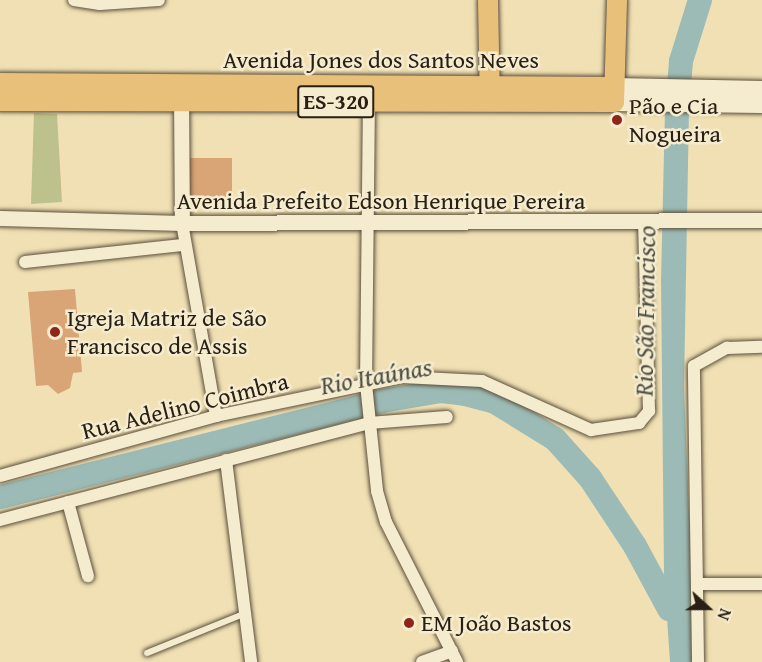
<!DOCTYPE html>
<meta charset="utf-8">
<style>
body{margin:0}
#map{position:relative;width:762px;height:662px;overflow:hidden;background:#f0e0b4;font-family:"Gentium Book Plus",serif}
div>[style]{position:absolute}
.green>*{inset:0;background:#bdc18b}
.water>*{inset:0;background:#9dbbb6}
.river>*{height:24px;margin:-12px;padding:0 12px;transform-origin:12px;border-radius:12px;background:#9dbbb6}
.building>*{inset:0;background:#d9a476;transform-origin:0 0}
.roads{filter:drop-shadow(0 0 2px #5b4f3c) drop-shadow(0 0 2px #5b4f3c)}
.service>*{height:6px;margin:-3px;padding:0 3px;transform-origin:3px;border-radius:3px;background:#f5ebce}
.minor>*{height:12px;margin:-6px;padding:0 6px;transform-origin:6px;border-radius:6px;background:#f5ebce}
.tertiary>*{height:15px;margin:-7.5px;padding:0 7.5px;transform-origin:7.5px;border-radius:7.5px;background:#f5ebce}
.secondary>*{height:18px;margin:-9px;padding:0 9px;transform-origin:9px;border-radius:9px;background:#f5ebce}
.primary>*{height:20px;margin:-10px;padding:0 10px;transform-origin:10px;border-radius:10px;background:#e8c07a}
.dots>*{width:16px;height:16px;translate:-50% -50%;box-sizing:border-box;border:3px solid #f5ebce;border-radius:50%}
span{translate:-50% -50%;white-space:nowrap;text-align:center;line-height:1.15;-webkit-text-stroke:5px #f5ebce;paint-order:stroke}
.shield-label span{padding:2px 4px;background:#f5ebce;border:2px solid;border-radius:4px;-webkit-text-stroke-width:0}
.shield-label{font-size:22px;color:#291f14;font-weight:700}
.street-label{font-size:24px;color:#291f14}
.poi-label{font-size:24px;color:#291f14}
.left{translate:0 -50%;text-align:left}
.water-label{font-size:26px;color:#4c4e45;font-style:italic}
.north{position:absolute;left:678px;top:578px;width:60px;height:60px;-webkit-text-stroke:4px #f5ebce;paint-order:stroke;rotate:111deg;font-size:16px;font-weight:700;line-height:24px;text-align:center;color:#291f14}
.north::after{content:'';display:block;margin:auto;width:21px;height:27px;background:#291f14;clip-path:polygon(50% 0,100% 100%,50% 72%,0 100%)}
</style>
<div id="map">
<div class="green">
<i style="clip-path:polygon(34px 113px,57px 114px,62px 202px,31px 204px)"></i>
</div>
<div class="water">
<i style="clip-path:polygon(695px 0,708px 0,702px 28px,691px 41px,690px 64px,676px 64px,678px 33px)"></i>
<i style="clip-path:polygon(665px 109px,689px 109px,684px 387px,695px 662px,670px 662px,664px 573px,661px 280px)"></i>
</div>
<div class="river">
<i style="left:677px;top:111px;width:50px;rotate:-85.4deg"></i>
<i style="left:681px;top:61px;width:64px;rotate:-72.7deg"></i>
<i style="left:0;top:497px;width:394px;rotate:-14.1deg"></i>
<i style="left:382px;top:401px;width:60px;rotate:-9.6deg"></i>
<i style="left:441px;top:391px;width:24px;rotate:7deg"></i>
<i style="left:465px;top:394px;width:31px;rotate:15deg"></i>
<i style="left:495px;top:402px;width:70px;rotate:31.7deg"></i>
<i style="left:555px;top:439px;width:52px;rotate:48.1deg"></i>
<i style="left:590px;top:478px;width:82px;rotate:56.5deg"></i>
<i style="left:635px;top:546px;width:72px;rotate:61.6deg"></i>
</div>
<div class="building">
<i style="left:189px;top:158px;width:43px;height:43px"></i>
<i style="clip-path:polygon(75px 289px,82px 372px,73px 373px,70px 388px,58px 394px,48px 385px,36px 386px,28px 292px)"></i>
</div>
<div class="roads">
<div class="service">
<i style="left:147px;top:653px;width:107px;rotate:-22deg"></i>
</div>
<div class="minor">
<i style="left:74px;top:0;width:26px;rotate:9deg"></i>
<i style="left:100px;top:4px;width:59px;rotate:-3.9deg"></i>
<i style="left:369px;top:97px;width:287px;rotate:90.6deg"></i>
<i style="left:366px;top:384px;width:108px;rotate:84.1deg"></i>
<i style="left:377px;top:491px;width:32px;rotate:74deg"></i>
<i style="left:386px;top:522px;width:157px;rotate:63.1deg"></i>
<i style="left:182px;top:223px;width:196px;rotate:80deg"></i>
<i style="left:25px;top:262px;width:158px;rotate:-6.2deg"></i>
<i style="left:226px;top:460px;width:204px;rotate:82.9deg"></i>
<i style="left:0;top:476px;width:224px;rotate:-15.5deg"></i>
<i style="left:216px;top:416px;width:190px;rotate:-11.8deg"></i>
<i style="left:402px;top:377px;width:80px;rotate:2.9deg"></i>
<i style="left:482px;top:381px;width:120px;rotate:24.2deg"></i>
<i style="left:591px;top:430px;width:49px;rotate:-8.3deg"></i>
<i style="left:639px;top:423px;width:16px;rotate:-50deg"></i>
<i style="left:649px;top:411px;width:187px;rotate:-91.5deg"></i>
<i style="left:68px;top:502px;width:77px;rotate:74.9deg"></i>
<i style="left:0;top:520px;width:382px;rotate:-14.7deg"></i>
<i style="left:369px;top:423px;width:78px;rotate:-4.4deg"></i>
<i style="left:697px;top:584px;width:65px"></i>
<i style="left:422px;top:662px;width:32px;rotate:-20deg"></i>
<i style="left:698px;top:662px;width:296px;rotate:-90.8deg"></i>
<i style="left:694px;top:366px;width:38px;rotate:-29deg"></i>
<i style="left:727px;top:348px;width:35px;rotate:-2deg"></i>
</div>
<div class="tertiary">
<i style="left:181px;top:91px;width:132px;rotate:89.6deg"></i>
<i style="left:0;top:218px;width:182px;rotate:1.6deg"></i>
<i style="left:182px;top:223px;width:580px;rotate:-0.3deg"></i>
</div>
<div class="secondary">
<i style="left:614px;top:87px;width:148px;rotate:1.2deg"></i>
<i style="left:614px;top:102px;width:148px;rotate:0.8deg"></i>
</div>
<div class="primary">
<i style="left:488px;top:0;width:100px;rotate:88.9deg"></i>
<i style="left:0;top:83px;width:614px;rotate:0.37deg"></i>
<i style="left:0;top:101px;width:614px;rotate:0.09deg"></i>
<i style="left:614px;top:102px;width:102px;rotate:-88.3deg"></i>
</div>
</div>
<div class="dots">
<i style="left:617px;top:120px;background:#8f2418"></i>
<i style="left:55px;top:332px;background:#8f2418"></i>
<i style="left:409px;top:623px;background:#8f2418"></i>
</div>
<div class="shield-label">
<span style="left:336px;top:102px">ES-320</span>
</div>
<div class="street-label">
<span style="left:381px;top:60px">Avenida Jones dos Santos Neves</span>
<span style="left:381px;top:201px">Avenida Prefeito Edson Henrique Pereira</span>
<span style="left:185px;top:406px;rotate:-14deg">Rua Adelino Coimbra</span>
</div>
<div class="poi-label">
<span class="left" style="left:629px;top:120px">Pão e Cia<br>Nogueira</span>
<span class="left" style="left:67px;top:332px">Igreja Matriz de São<br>Francisco de Assis</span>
<span class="left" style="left:421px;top:623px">EM João Bastos</span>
</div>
<div class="water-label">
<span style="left:645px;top:311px;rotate:-89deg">Rio São Francisco</span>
<span style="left:376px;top:376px;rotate:-10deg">Rio Itaúnas</span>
</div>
<div class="north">N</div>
</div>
